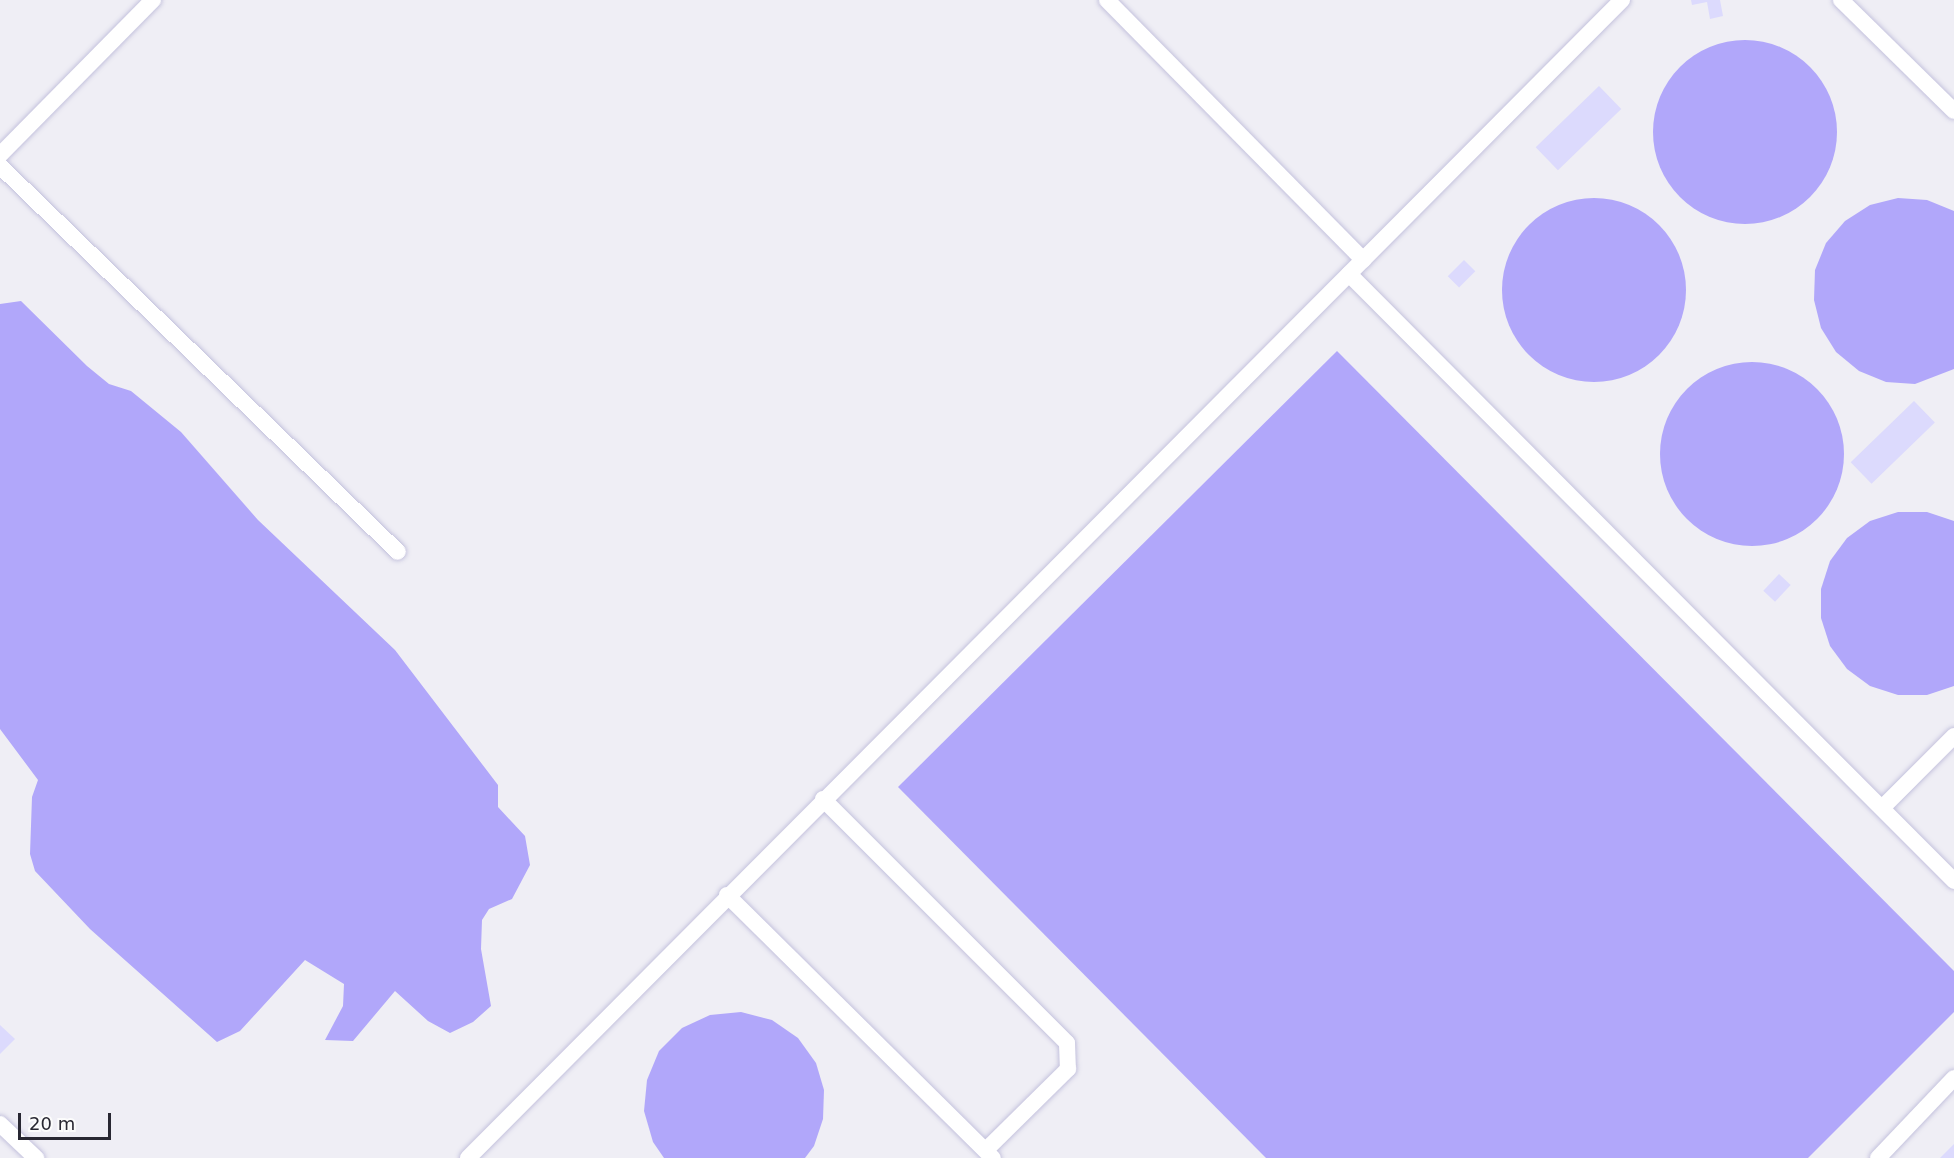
<!DOCTYPE html>
<style>
body{margin:0}
#map{position:relative;width:1954px;height:1158px;overflow:hidden;background:#fcfcfc;font-family:"DejaVu Sans",sans-serif}
div>[style]{position:absolute}
.built>*{inset:0;background:#efeef5;transform-origin:0 0}
.water>*{inset:0;background:#b1a7fa}
.round{border-radius:50%}
.building>*{inset:0;background:#dcdafd;transform-origin:0 0}
.roads{filter:drop-shadow(0 0 2px #c4c2dd) drop-shadow(0 0 2px #c4c2dd)}
.service>*{height:16px;margin:-8px;padding:0 8px;transform-origin:8px;border-radius:8px;background:#fff}
span{translate:-50% -50%;white-space:nowrap;text-align:center;line-height:1.15;-webkit-text-stroke:5px #fcfcfc;paint-order:stroke}
.scale{position:absolute;left:18px;top:1113px;width:93px;height:27px;box-sizing:border-box;border:3px solid #282732;border-top:0;padding-left:8px;font-size:18px;line-height:21px;white-space:nowrap;color:#282732;-webkit-text-stroke:4px #fcfcfc;paint-order:stroke}
</style>
<div id="map">
<div class="built">
<i style="left:0;top:0;width:1954px;height:1158px"></i>
</div>
<div class="water">
<i class="round" style="left:1653px;top:40px;width:184px;height:184px"></i>
<i style="clip-path:polygon(1898px 198px,1927px 200px,1954px 211px,1954px 369px,1915px 384px,1886px 382px,1859px 371px,1836px 352px,1821px 328px,1814px 300px,1815px 270px,1826px 243px,1845px 221px,1870px 205px)"></i>
<i class="round" style="left:1502px;top:198px;width:184px;height:184px"></i>
<i style="clip-path:polygon(21px 301px,87px 366px,109px 384px,131px 391px,181px 432px,258px 520px,395px 650px,498px 785px,498px 807px,525px 836px,530px 865px,512px 899px,489px 909px,482px 920px,481px 949px,491px 1006px,473px 1022px,450px 1033px,428px 1021px,395px 991px,353px 1041px,325px 1040px,343px 1006px,344px 984px,305px 960px,240px 1031px,217px 1042px,90px 929px,35px 871px,30px 854px,32px 797px,38px 780px,0 729px,0 304px)"></i>
<i style="clip-path:polygon(1337px 351px,1954px 971px,1954px 1012px,1808px 1158px,1266px 1158px,898px 787px)"></i>
<i class="round" style="left:1660px;top:362px;width:184px;height:184px"></i>
<i style="clip-path:polygon(1898px 512px,1927px 512px,1954px 521px,1954px 686px,1927px 695px,1898px 695px,1870px 686px,1847px 669px,1830px 646px,1821px 618px,1821px 589px,1830px 561px,1847px 538px,1870px 521px)"></i>
<i style="clip-path:polygon(741px 1012px,772px 1020px,798px 1038px,816px 1063px,824px 1090px,823px 1119px,814px 1146px,805px 1158px,664px 1158px,653px 1142px,644px 1111px,647px 1080px,659px 1051px,682px 1028px,710px 1015px)"></i>
</div>
<div class="building">
<i style="clip-path:polygon(1691px 0,1720px 0,1723px 16px,1710px 19px,1707px 2px,1692px 5px)"></i>
<i style="left:1599px;top:86px;width:32px;height:88px;rotate:46deg"></i>
<i style="left:1464px;top:260px;width:16px;height:23px;rotate:45deg"></i>
<i style="left:1914px;top:401px;width:30px;height:88px;rotate:46deg"></i>
<i style="left:1779px;top:574px;width:16px;height:23px;rotate:43deg"></i>
<i style="clip-path:polygon(0 1025px,15px 1039px,0 1054px)"></i>
<i style="clip-path:polygon(1954px 1144px,1954px 1158px,1940px 1158px)"></i>
</div>
<div class="roads">
<div class="service">
<i style="left:1107px;top:0;width:365px;rotate:45.4deg"></i>
<i style="left:1841px;top:0;width:158px;rotate:44.5deg"></i>
<i style="left:0;top:155px;width:218px;rotate:-45.4deg"></i>
<i style="left:0;top:166px;width:554px;rotate:44.12deg"></i>
<i style="left:1349px;top:274px;width:857px;rotate:45.09deg"></i>
<i style="left:823px;top:799px;width:345px;rotate:45deg"></i>
<i style="left:1067px;top:1043px;width:26px;rotate:88deg"></i>
<i style="left:1068px;top:1069px;width:115px;rotate:135.4deg"></i>
<i style="left:1882px;top:808px;width:102px;rotate:-45deg"></i>
<i style="left:727px;top:895px;width:374px;rotate:44.7deg"></i>
<i style="left:0;top:1124px;width:50px;rotate:43.4deg"></i>
<i style="left:468px;top:1158px;width:1635px;rotate:-45.1deg"></i>
<i style="left:1878px;top:1158px;width:110px;rotate:-46.5deg"></i>
</div>
</div>
<div class="scale">20 m</div>
</div>
